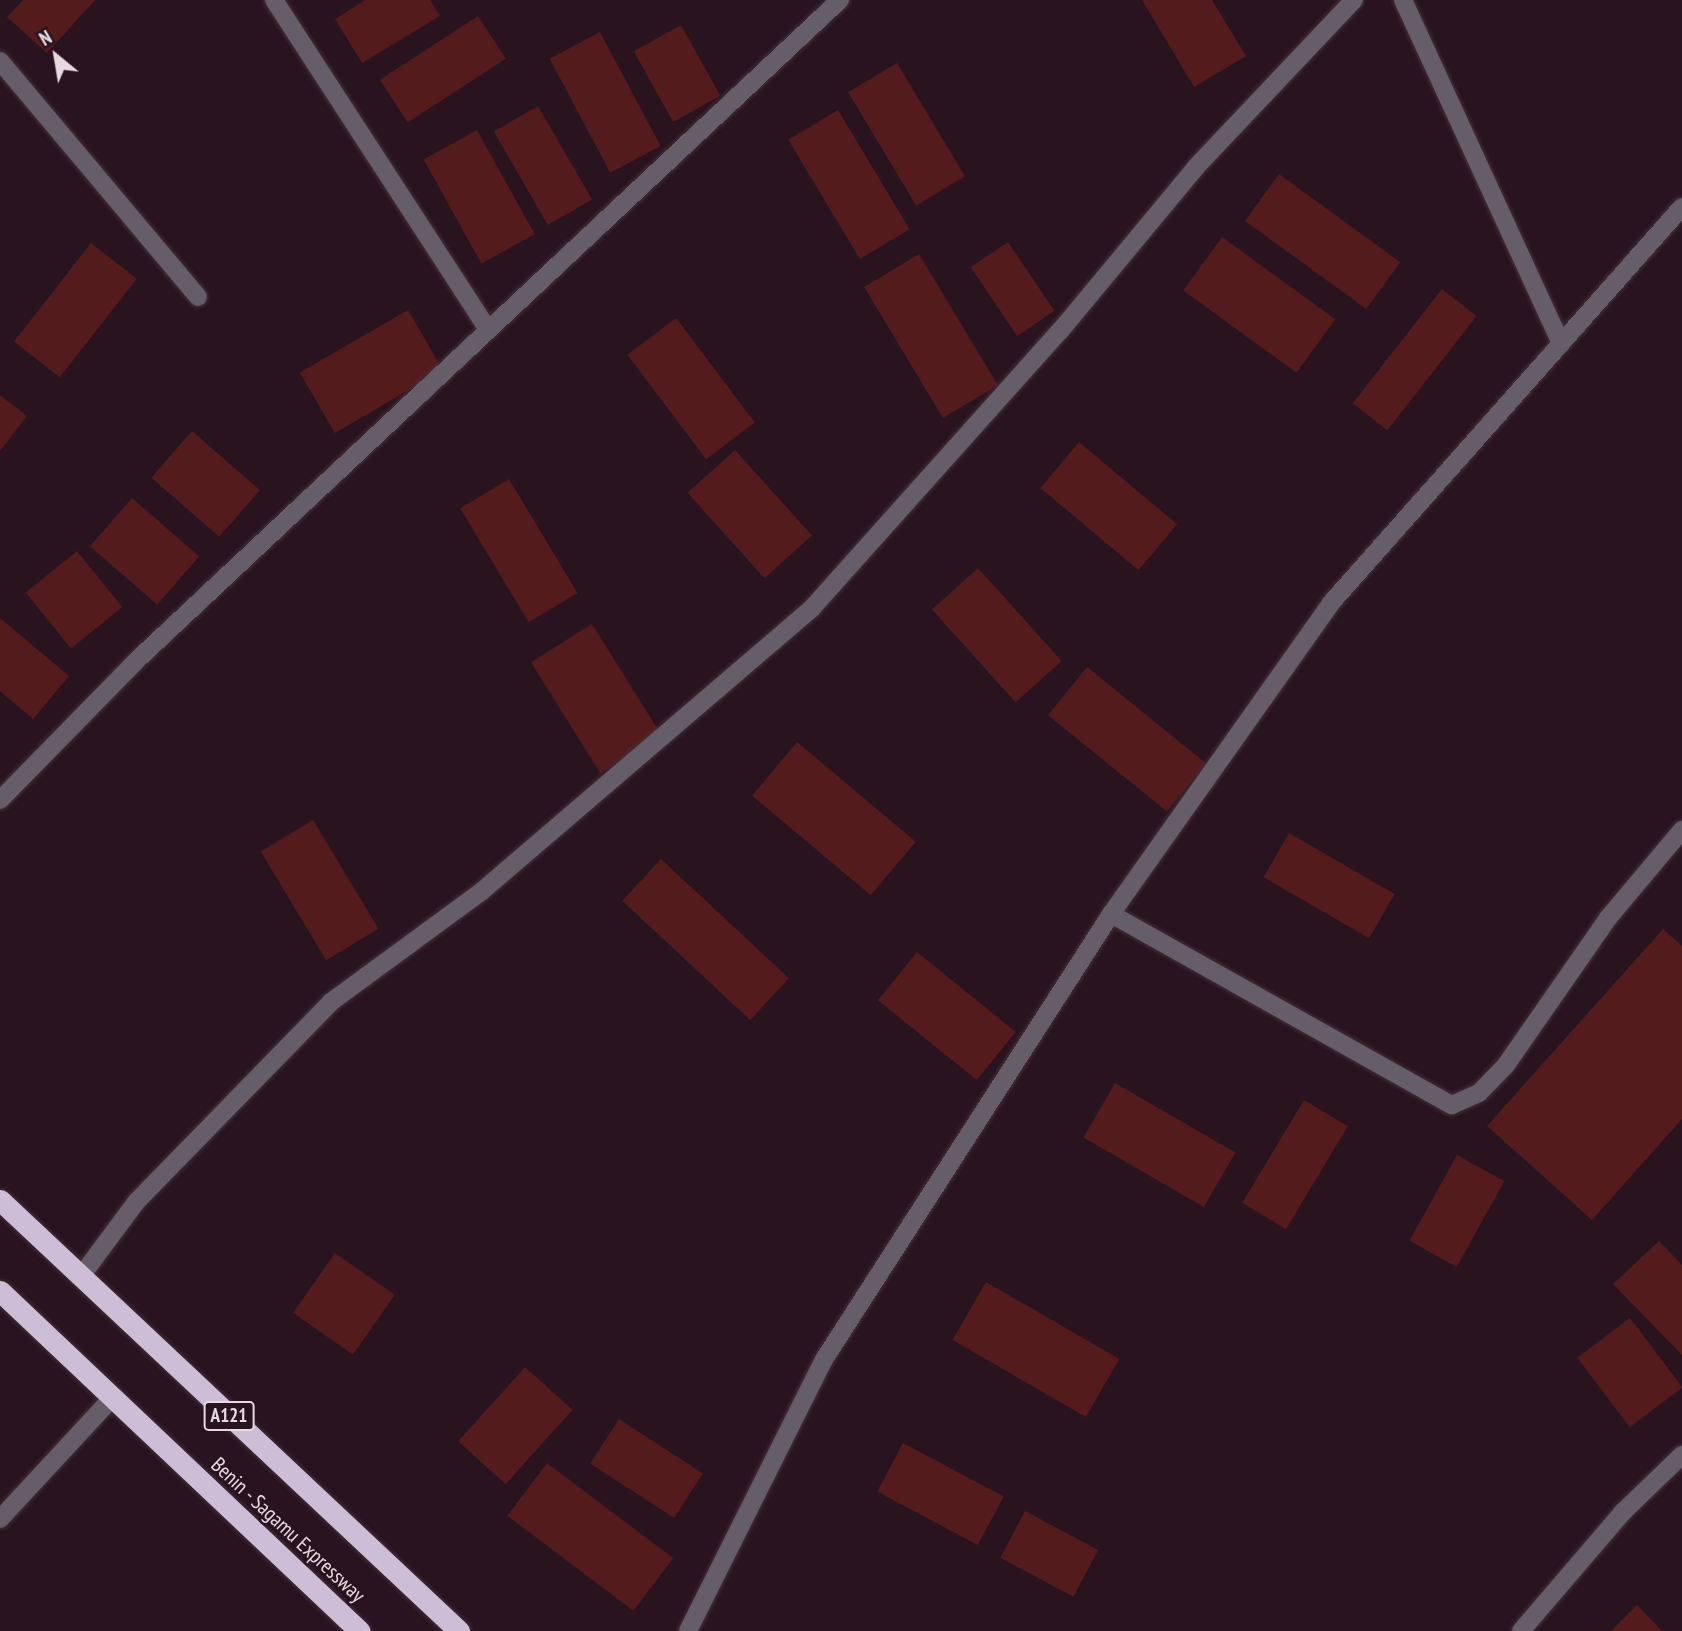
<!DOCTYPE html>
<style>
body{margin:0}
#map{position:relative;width:1682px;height:1631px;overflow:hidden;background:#28131e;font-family:"PT Sans Narrow",sans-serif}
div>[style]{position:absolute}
.building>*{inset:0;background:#541b1c;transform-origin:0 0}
.roads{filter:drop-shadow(0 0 2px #432f39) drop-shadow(0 0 2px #432f39)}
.lane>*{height:18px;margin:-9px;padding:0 9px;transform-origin:9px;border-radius:9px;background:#655e68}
.street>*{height:18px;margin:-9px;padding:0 9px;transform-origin:9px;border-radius:9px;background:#655e68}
.highway>*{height:21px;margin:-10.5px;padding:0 10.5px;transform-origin:10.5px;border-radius:10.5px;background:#cebdd6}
span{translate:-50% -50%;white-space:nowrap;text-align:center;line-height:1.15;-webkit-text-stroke:5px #28131e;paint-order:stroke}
.shield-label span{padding:2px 5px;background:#28131e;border:2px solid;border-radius:5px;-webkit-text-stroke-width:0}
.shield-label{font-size:19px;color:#e8d9e0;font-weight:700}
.street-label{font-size:21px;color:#e8d9e0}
.north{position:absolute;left:21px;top:21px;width:70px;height:70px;-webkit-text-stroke:5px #28131e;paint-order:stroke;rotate:330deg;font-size:19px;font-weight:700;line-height:28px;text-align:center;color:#e8d9e0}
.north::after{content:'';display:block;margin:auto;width:24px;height:32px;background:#e8d9e0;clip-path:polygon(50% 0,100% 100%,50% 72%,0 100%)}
</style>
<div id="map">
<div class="building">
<i style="clip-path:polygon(23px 0,95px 0,47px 53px,7px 17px)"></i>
<i style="clip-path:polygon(365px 0,430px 0,440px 16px,362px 63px,335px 19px)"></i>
<i style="clip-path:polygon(1142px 0,1212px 0,1246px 56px,1194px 87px)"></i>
<i style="left:478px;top:16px;width:51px;height:117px;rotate:57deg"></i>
<i style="left:681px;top:25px;width:81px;height:54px;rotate:61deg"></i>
<i style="left:600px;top:32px;width:129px;height:57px;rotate:62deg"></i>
<i style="left:897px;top:63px;width:132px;height:57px;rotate:59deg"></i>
<i style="left:538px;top:106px;width:108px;height:51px;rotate:60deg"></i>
<i style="left:838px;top:110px;width:139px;height:58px;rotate:59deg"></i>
<i style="left:477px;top:130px;width:119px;height:61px;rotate:61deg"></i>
<i style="left:1279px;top:174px;width:150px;height:58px;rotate:36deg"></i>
<i style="left:1222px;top:237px;width:140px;height:66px;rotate:36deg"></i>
<i style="left:1008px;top:242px;width:83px;height:45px;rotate:56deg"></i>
<i style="left:91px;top:243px;width:58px;height:125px;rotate:38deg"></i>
<i style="left:919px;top:254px;width:153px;height:64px;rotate:59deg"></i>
<i style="left:1442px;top:289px;width:44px;height:145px;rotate:38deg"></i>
<i style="left:408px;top:310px;width:70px;height:125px;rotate:60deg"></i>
<i style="left:676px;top:318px;width:131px;height:61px;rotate:53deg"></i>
<i style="clip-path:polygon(0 395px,27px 416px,0 451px)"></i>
<i style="left:192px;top:431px;width:90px;height:62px;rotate:41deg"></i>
<i style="left:1079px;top:442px;width:128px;height:60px;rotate:40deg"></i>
<i style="left:735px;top:450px;width:115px;height:64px;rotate:48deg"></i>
<i style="left:509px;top:479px;width:133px;height:57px;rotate:59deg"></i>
<i style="left:132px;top:498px;width:89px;height:64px;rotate:41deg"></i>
<i style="left:77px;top:551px;width:72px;height:66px;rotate:51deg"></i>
<i style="left:978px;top:568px;width:125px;height:62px;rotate:48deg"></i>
<i style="clip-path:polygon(0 618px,69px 676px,33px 719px,0 691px)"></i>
<i style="left:592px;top:624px;width:131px;height:72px;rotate:58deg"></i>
<i style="left:1087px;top:667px;width:153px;height:62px;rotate:39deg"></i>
<i style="left:797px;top:742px;width:155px;height:70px;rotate:40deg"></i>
<i style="left:313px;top:820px;width:127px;height:61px;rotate:59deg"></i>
<i style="left:1289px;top:833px;width:122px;height:51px;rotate:30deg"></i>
<i style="left:661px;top:859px;width:175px;height:57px;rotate:43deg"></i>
<i style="clip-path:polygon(1663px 929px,1682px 946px,1682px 1119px,1592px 1220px,1487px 1126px)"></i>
<i style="left:917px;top:952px;width:127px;height:62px;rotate:39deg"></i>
<i style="left:1115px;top:1083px;width:139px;height:63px;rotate:30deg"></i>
<i style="left:1304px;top:1100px;width:51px;height:120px;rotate:31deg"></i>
<i style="left:1457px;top:1155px;width:54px;height:98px;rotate:29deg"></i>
<i style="clip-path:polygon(1659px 1241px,1682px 1265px,1682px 1355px,1613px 1284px)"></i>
<i style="left:335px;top:1253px;width:73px;height:73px;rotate:35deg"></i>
<i style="left:986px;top:1282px;width:154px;height:67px;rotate:30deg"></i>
<i style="left:1630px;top:1318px;width:87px;height:66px;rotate:53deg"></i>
<i style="left:525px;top:1367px;width:64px;height:100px;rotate:42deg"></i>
<i style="left:619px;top:1419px;width:100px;height:53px;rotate:33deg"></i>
<i style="left:903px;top:1443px;width:114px;height:55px;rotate:28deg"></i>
<i style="left:547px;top:1463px;width:158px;height:66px;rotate:37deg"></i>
<i style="left:1025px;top:1511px;width:83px;height:53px;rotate:28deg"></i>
<i style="clip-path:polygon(1637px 1605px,1662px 1631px,1611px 1631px)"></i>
</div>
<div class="roads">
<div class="lane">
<i style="left:0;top:1519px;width:166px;rotate:-47.2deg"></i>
</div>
<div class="street">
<i style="left:274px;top:0;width:393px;rotate:57deg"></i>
<i style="left:1403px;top:0;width:378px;rotate:65.3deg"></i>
<i style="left:0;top:61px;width:308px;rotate:50deg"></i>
<i style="left:0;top:800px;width:194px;rotate:-45.6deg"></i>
<i style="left:136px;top:661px;width:966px;rotate:-43.2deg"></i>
<i style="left:1111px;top:914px;width:391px;rotate:29.3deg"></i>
<i style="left:1452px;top:1105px;width:30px;rotate:-24deg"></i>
<i style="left:1479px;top:1093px;width:39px;rotate:-46deg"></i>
<i style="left:1506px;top:1065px;width:180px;rotate:-55.2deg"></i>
<i style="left:1609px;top:917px;width:114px;rotate:-50deg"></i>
<i style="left:82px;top:1275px;width:92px;rotate:-53.4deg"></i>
<i style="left:137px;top:1201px;width:278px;rotate:-45.7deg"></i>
<i style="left:331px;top:1002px;width:187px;rotate:-36.3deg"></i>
<i style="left:482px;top:891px;width:435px;rotate:-40.6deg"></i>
<i style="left:812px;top:608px;width:372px;rotate:-48.2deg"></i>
<i style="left:1060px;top:331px;width:213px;rotate:-50.3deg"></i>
<i style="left:1196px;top:167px;width:230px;rotate:-46.6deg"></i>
<i style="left:688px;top:1631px;width:305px;rotate:-63.4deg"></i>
<i style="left:825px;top:1358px;width:528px;rotate:-57.21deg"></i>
<i style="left:1111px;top:914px;width:381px;rotate:-54.7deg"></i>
<i style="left:1331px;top:603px;width:529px;rotate:-48.45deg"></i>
<i style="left:1521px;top:1631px;width:158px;rotate:-49.4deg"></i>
<i style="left:1624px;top:1511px;width:81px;rotate:-44deg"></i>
</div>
<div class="highway">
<i style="left:0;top:1200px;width:630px;rotate:43.2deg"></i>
<i style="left:0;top:1291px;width:495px;rotate:43.4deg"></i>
</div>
</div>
<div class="shield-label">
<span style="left:229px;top:1416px">A121</span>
</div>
<div class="street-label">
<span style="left:288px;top:1530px;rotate:43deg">Benin - Sagamu Expressway</span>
</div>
<div class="north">N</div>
</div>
